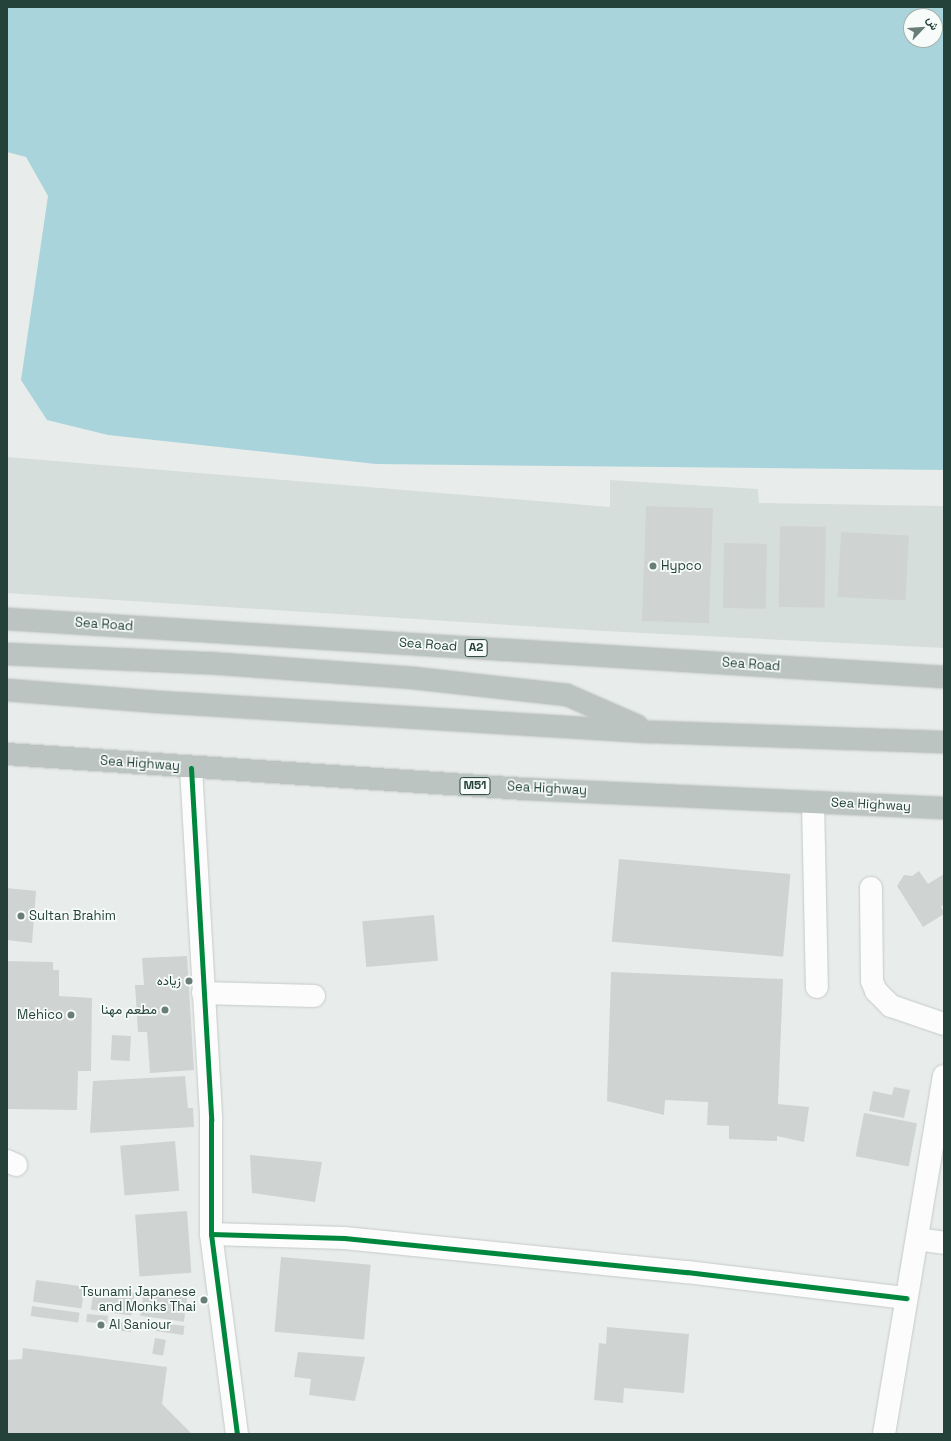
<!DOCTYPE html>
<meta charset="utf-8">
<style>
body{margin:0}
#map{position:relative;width:951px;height:1441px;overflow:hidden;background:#e8edeb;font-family:"Space Grotesk",Vazirmatn,sans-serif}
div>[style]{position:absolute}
.built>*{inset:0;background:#d6dedb}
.water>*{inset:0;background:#a9d4db}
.building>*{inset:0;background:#cfd4d2;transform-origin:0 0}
.roads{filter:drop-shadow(0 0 1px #c5cac8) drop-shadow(0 0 1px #c5cac8)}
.minor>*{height:22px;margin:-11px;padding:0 11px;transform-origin:11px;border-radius:11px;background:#fcfcfc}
.highway>*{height:22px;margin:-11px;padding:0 11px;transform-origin:11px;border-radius:11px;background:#bcc4c2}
.cycleway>*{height:5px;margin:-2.5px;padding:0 2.5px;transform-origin:2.5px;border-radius:2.5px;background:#00873e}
.dots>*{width:11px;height:11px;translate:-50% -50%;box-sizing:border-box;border:2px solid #f7fbf9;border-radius:50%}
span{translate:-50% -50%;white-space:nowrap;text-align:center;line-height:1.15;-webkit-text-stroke:3.5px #f7fbf9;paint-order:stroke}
.shield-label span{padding:1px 3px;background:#f7fbf9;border:1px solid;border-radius:3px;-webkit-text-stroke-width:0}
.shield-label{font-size:12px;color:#24423a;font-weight:700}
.poi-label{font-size:13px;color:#24423a}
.left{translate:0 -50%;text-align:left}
.right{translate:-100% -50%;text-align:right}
.street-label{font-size:13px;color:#24423a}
.frame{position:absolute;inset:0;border:8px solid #24423a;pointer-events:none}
.north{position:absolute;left:903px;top:8px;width:40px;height:40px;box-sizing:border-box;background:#f7fbf9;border:1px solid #a3b1ad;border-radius:50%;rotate:65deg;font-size:11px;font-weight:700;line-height:16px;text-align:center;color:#24423a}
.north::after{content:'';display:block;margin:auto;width:14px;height:18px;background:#697e78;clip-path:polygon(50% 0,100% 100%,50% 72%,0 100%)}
</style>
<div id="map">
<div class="built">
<i style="clip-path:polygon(7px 457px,610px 507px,610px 480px,758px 489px,759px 503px,944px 506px,944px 648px,603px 631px,7px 593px)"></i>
</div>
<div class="water">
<i style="clip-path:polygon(evenodd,7px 7px,944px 7px,944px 470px,376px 464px,108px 435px,47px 420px,21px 380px,48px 196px,26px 157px,7px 152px,7px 7px,911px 16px,935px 16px,935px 40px,911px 40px,911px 16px)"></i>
</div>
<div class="building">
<i style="left:646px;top:506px;width:67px;height:115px;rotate:2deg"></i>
<i style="left:780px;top:526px;width:46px;height:81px;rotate:1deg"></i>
<i style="left:841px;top:532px;width:68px;height:65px;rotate:3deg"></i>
<i style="left:724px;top:543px;width:43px;height:65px;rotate:1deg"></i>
<i style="left:619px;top:859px;width:172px;height:83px;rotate:5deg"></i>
<i style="clip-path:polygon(919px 871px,928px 884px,944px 874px,944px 905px,941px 906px,944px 914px,923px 927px,897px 886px,904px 875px,912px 876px)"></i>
<i style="clip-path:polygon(7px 888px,36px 891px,32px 943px,7px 940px)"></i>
<i style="left:434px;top:915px;width:46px;height:72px;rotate:85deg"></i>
<i style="clip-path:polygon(187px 956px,194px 1070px,150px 1073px,147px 1032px,138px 1032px,135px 985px,144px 985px,142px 958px)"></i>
<i style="clip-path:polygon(7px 961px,53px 962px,53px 970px,59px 970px,59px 996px,92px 998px,91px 1071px,78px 1071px,77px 1110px,7px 1109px)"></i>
<i style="clip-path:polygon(611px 972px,783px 979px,778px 1104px,809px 1107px,804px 1142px,777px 1136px,777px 1141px,729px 1139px,729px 1126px,707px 1125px,708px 1102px,665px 1100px,664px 1115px,607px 1101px)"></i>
<i style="left:112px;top:1035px;width:19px;height:25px;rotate:3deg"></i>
<i style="clip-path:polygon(185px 1076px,188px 1108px,193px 1108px,194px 1127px,90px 1133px,93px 1081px)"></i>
<i style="clip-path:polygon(894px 1087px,910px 1090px,904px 1118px,869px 1111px,873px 1091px,892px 1095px)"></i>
<i style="left:864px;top:1113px;width:54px;height:44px;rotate:11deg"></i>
<i style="left:175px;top:1141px;width:50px;height:55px;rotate:85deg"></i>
<i style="clip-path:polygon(250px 1155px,322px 1162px,315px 1202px,252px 1193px)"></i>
<i style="left:187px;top:1211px;width:62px;height:52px;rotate:86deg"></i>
<i style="left:281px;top:1257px;width:90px;height:75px;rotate:5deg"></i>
<i style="left:36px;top:1280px;width:49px;height:22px;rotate:8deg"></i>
<i style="left:94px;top:1287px;width:41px;height:23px;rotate:8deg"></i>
<i style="left:144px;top:1289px;width:44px;height:27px;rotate:8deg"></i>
<i style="left:32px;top:1306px;width:48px;height:10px;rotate:8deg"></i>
<i style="left:87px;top:1314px;width:21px;height:8px;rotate:5deg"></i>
<i style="left:142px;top:1320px;width:43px;height:9px;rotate:8deg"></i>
<i style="left:115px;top:1322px;width:17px;height:8px;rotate:7deg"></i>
<i style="clip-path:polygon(607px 1327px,689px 1334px,684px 1393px,624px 1388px,623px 1403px,594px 1400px,599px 1343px,606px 1344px)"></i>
<i style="left:155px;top:1338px;width:11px;height:16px;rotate:10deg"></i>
<i style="clip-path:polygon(23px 1348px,167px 1367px,162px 1404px,192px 1434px,7px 1434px,7px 1360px,22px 1359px)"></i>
<i style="clip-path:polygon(298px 1352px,365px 1357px,355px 1401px,309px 1395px,311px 1379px,294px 1377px)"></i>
</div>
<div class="roads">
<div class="minor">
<i style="left:191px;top:768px;width:353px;rotate:86.7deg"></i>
<i style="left:211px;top:1120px;width:114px;rotate:90deg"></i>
<i style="left:211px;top:1234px;width:202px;rotate:82.6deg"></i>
<i style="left:813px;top:802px;width:185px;rotate:88.8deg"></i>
<i style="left:871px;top:888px;width:93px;rotate:89.4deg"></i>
<i style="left:872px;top:981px;width:11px;rotate:68deg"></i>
<i style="left:876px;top:991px;width:21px;rotate:45deg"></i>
<i style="left:891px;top:1006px;width:56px;rotate:18.8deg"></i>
<i style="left:203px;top:993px;width:111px;rotate:1.5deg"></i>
<i style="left:7px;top:1161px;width:10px;rotate:24deg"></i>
<i style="left:211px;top:1234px;width:133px;rotate:1.7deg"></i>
<i style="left:344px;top:1238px;width:345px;rotate:5.7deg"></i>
<i style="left:687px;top:1272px;width:221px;rotate:6.8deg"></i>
<i style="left:917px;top:1239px;width:27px;rotate:8deg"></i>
<i style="left:884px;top:1434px;width:363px;rotate:-80.5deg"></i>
</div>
<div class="highway">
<i style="left:7px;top:619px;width:939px;rotate:3.54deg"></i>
<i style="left:7px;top:654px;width:202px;rotate:2.6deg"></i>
<i style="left:209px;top:663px;width:205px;rotate:4.2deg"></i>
<i style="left:413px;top:678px;width:155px;rotate:6.3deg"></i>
<i style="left:567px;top:695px;width:77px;rotate:23.6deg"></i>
<i style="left:7px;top:690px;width:152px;rotate:4.5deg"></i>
<i style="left:159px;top:702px;width:494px;rotate:3.5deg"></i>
<i style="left:652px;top:732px;width:292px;rotate:2deg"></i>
<i style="left:7px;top:754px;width:519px;rotate:3.87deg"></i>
<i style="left:525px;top:789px;width:419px;rotate:2.6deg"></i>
</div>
</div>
<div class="cycleway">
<i style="left:191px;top:768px;width:353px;rotate:86.7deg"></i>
<i style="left:211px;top:1120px;width:114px;rotate:90deg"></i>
<i style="left:211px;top:1234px;width:202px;rotate:82.6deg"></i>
<i style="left:211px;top:1234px;width:133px;rotate:1.7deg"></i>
<i style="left:344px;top:1238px;width:345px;rotate:5.7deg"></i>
<i style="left:687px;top:1272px;width:221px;rotate:6.8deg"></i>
</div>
<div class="dots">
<i style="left:653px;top:566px;background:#697e78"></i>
<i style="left:21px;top:916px;background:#697e78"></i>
<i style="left:189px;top:981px;background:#697e78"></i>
<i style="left:165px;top:1010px;background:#697e78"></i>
<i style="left:71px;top:1015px;background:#697e78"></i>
<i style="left:204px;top:1300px;background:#697e78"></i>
<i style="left:101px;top:1325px;background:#697e78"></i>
</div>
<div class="shield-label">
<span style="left:476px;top:648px">A2</span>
<span style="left:475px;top:786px">M51</span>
</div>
<div class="poi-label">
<span class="left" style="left:661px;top:566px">Hypco</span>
<span class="left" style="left:29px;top:916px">Sultan Brahim</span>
<span class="right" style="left:181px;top:981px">زياده</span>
<span class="right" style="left:157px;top:1010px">مطعم مهنا</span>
<span class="right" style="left:63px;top:1015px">Mehico</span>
<span class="right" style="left:196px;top:1300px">Tsunami Japanese<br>and Monks Thai</span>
<span class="left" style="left:109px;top:1325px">Al Saniour</span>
</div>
<div class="street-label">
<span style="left:104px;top:625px;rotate:4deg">Sea Road</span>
<span style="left:428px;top:645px;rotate:4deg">Sea Road</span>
<span style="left:751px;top:665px;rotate:4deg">Sea Road</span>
<span style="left:140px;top:764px;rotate:4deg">Sea Highway</span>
<span style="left:547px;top:789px;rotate:3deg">Sea Highway</span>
<span style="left:871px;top:805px;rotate:3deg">Sea Highway</span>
</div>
<div class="frame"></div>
<div class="north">ش</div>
</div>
